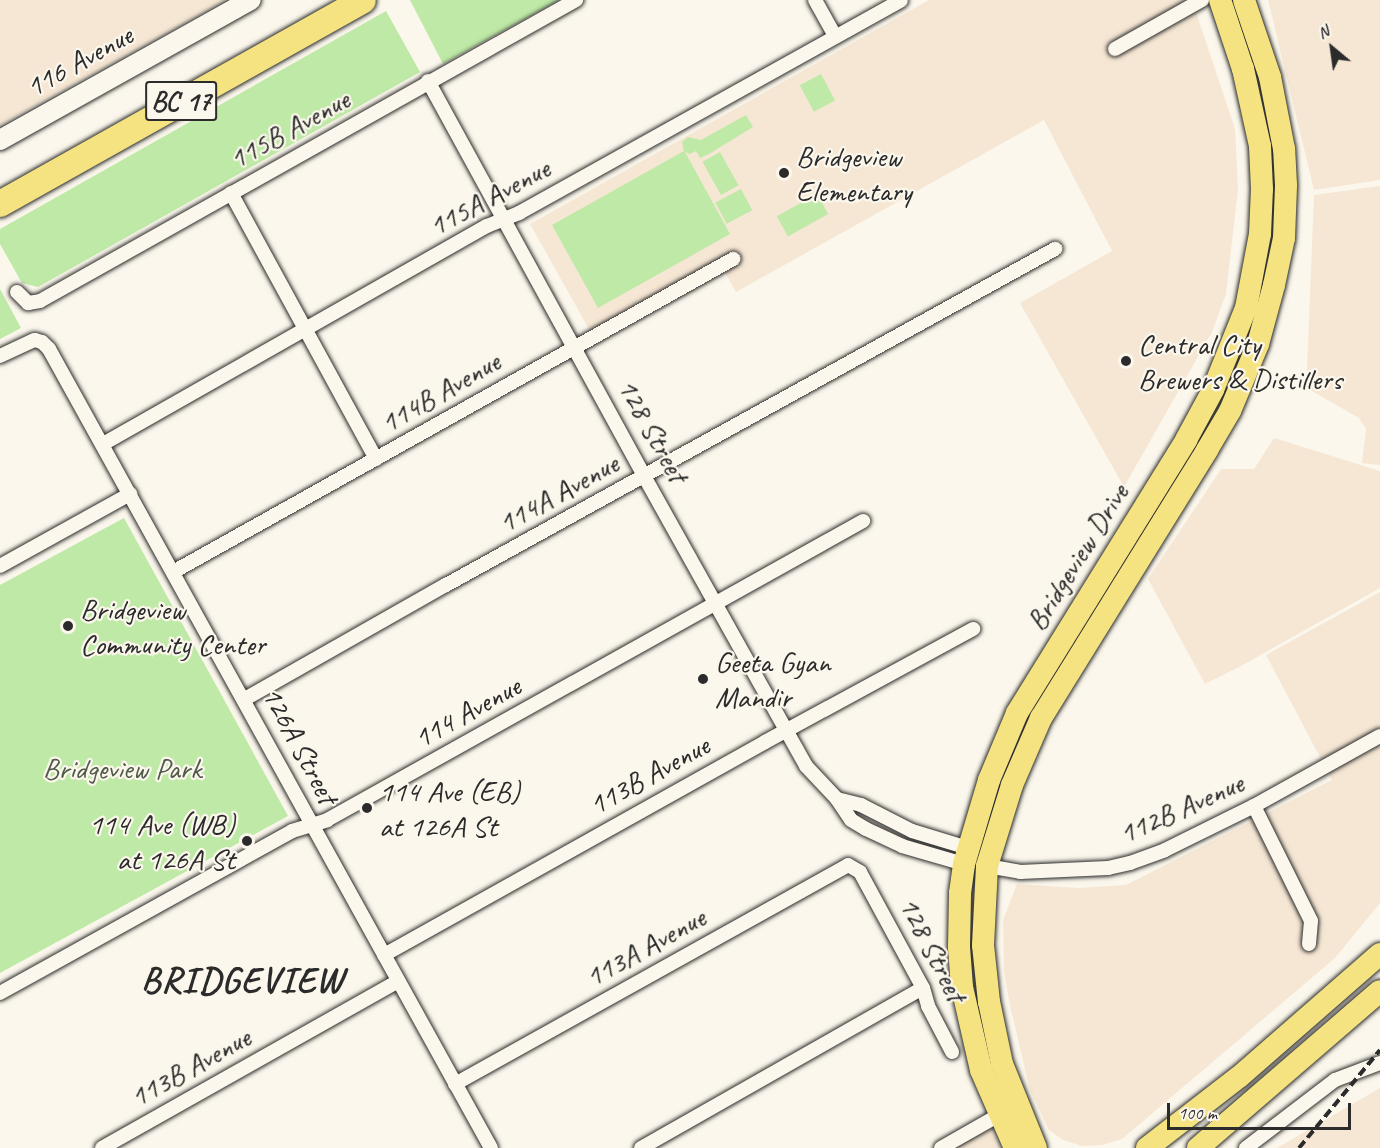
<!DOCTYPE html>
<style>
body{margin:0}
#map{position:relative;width:1380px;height:1148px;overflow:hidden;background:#fbf7ec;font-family:Caveat,sans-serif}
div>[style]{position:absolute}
.built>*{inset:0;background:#f6e7d4}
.green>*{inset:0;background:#bee9a6;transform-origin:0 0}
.roads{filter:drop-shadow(0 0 2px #2b2b2b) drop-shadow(0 0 2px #2b2b2b)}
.street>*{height:14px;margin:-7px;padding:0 7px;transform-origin:7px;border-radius:7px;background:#fbf7ec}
.secondary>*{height:20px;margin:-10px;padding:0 10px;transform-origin:10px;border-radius:10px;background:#fbf7ec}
.primary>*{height:22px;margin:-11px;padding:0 11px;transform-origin:11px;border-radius:11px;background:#f5e382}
.highway>*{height:26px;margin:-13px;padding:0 13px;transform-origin:13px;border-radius:13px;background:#f5e382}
.rail>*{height:4px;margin-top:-2px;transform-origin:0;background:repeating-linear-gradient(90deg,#2b2b2b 0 9px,transparent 0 13.5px)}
.dots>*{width:16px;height:16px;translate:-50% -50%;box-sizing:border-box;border:3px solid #fbf7ec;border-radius:50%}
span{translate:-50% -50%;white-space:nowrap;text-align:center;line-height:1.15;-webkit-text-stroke:4.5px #fbf7ec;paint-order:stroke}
.shield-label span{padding:2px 4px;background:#fbf7ec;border:2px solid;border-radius:4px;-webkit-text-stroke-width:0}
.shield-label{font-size:28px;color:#2b2b2b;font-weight:700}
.street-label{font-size:30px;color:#2b2b2b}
.poi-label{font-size:30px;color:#2b2b2b}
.left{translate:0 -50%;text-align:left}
.right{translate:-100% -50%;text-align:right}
.park-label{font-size:30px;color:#505a4a}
.district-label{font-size:36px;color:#2b2b2b;font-weight:700;letter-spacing:1.5px}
.north{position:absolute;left:1302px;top:18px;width:60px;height:60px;-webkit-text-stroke:4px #fbf7ec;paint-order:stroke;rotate:331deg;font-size:16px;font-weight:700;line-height:24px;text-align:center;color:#2b2b2b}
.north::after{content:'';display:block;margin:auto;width:21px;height:27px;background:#2b2b2b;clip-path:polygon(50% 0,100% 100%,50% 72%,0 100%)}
.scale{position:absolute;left:1167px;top:1103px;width:184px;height:27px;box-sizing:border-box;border:3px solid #2b2b2b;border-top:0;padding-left:8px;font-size:18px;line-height:21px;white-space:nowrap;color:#2b2b2b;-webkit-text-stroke:4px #fbf7ec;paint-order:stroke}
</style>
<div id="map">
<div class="built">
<i style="clip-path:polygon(0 0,226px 0,0 125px)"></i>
<i style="clip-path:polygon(929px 0,1192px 0,1235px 129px,1238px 189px,1226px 294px,1212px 332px,1124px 487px,1020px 303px,1112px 251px,1044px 120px,736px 292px,718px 260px,590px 331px,530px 224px)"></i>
<i style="clip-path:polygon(1268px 0,1380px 0,1380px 180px,1314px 190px)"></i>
<i style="clip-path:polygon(1380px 186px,1380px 465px,1362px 463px,1366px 429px,1359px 418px,1312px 391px,1307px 370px,1314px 195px)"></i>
<i style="clip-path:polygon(1274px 438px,1380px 471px,1380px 588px,1241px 666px,1205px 684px,1148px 579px,1221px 469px,1254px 469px)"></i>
<i style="clip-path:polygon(1380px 592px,1380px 903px,1335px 958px,1122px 1139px,1102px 1145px,1082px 1146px,1063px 1140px,1049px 1130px,1030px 1090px,1010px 1006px,1004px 971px,1003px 920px,1017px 884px,1078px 888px,1126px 885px,1332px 780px,1266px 655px)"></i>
<i style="clip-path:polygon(1380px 1088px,1380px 1148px,1277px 1148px)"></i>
<i style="clip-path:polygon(988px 1122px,1001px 1148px,941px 1148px)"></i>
</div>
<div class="green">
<i style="clip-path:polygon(410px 0,559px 0,443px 64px)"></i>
<i style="clip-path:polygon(386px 11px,420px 72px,38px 287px,22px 283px,0 244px,0 229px)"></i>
<i style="left:821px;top:74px;width:30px;height:24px;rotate:62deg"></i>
<i style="clip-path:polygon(746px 115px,753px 127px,709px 154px,700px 158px,696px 151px,690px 154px,685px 152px,730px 234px,598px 308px,552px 225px,684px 151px,682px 142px,688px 137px,701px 140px)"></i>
<i style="left:720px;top:152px;width:38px;height:20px;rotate:61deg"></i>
<i style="left:741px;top:189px;width:24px;height:29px;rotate:62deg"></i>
<i style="left:817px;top:194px;width:23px;height:46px;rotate:61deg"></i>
<i style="clip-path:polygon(0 289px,21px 328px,0 339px)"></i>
<i style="clip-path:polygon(124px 518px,288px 816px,0 973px,0 585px)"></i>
</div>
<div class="roads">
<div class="street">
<i style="left:815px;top:0;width:41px;rotate:60.9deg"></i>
<i style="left:1115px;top:49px;width:100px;rotate:-29.4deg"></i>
<i style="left:428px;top:81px;width:450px;rotate:61.3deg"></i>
<i style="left:644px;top:476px;width:332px;rotate:60.8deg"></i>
<i style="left:806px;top:766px;width:45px;rotate:46.8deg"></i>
<i style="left:837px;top:799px;width:25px;rotate:56deg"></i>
<i style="left:851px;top:820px;width:17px;rotate:31deg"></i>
<i style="left:866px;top:829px;width:40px;rotate:25deg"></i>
<i style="left:902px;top:846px;width:65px;rotate:16.2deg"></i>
<i style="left:231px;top:193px;width:303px;rotate:61.4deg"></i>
<i style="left:17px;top:292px;width:16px;rotate:45deg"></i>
<i style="left:28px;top:303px;width:12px;rotate:-9deg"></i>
<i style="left:40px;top:301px;width:615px;rotate:-29.32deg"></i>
<i style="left:0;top:356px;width:38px;rotate:-25deg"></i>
<i style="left:35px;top:340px;width:7px;rotate:16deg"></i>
<i style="left:42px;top:342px;width:10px;rotate:45deg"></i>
<i style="left:49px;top:349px;width:913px;rotate:61.05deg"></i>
<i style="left:103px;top:444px;width:442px;rotate:-29.6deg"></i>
<i style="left:487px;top:226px;width:35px;rotate:-22deg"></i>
<i style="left:519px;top:213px;width:437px;rotate:-29.1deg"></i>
<i style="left:0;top:566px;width:149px;rotate:-29deg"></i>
<i style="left:173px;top:572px;width:642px;rotate:-29.2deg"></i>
<i style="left:245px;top:699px;width:231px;rotate:-29.6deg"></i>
<i style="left:446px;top:585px;width:696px;rotate:-28.89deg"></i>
<i style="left:837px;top:799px;width:25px;rotate:14deg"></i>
<i style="left:861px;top:805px;width:57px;rotate:27deg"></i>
<i style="left:912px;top:831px;width:59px;rotate:16.9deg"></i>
<i style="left:1254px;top:806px;width:128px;rotate:63.6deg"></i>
<i style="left:1311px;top:921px;width:23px;rotate:95deg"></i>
<i style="left:987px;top:866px;width:34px;rotate:10deg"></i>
<i style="left:1020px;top:872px;width:88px;rotate:-2.6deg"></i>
<i style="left:1108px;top:868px;width:23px;rotate:-13deg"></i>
<i style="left:1130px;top:863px;width:37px;rotate:-20deg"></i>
<i style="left:1165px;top:850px;width:99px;rotate:-26.3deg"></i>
<i style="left:1254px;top:806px;width:144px;rotate:-29.1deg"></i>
<i style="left:384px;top:955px;width:436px;rotate:-29.2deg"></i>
<i style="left:765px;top:742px;width:237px;rotate:-28.5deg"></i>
<i style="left:0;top:993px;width:334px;rotate:-29deg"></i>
<i style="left:292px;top:831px;width:37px;rotate:-17deg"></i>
<i style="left:327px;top:820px;width:614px;rotate:-29.15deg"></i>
<i style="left:455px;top:1084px;width:450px;rotate:-29.1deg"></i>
<i style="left:848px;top:865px;width:14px;rotate:30deg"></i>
<i style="left:860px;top:872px;width:132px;rotate:61.5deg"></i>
<i style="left:923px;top:988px;width:19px;rotate:74deg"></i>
<i style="left:928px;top:1006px;width:52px;rotate:62.4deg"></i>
<i style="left:102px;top:1148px;width:340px;rotate:-29.4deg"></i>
<i style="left:641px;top:1148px;width:324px;rotate:-29.6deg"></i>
<i style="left:941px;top:1148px;width:67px;rotate:-29.6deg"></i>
<i style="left:1246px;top:1148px;width:112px;rotate:-37.4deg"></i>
<i style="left:1335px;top:1080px;width:48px;rotate:-20.7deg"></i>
</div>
<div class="secondary">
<i style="left:0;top:140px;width:287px;rotate:-29.2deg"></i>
</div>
<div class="primary">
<i style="left:1015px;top:1148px;width:85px;rotate:-113.6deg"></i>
<i style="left:981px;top:1070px;width:85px;rotate:-102.9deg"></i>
<i style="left:962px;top:987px;width:40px;rotate:-94.3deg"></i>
<i style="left:959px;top:947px;width:54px;rotate:-88.9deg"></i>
<i style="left:960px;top:893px;width:29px;rotate:-82deg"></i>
<i style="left:964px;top:864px;width:88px;rotate:-73.4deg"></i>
<i style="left:989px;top:780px;width:73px;rotate:-67.3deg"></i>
<i style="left:1017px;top:713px;width:321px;rotate:-58.2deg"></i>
<i style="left:1186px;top:440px;width:57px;rotate:-61.6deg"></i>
<i style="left:1213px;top:390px;width:88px;rotate:-68.1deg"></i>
<i style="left:1246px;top:308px;width:75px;rotate:-79.3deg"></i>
<i style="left:1260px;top:234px;width:45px;rotate:-87.5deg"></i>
<i style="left:1262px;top:189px;width:43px;rotate:-92.7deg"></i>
<i style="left:1260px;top:146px;width:79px;rotate:-102.4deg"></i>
<i style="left:1243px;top:69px;width:73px;rotate:-108.4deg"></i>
<i style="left:1036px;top:1148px;width:91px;rotate:-112deg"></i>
<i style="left:1002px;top:1064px;width:63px;rotate:-101.8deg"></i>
<i style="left:989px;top:1002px;width:57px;rotate:-96deg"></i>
<i style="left:983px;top:945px;width:79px;rotate:-87.1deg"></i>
<i style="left:987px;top:866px;width:85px;rotate:-72.8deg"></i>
<i style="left:1012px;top:785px;width:73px;rotate:-66.6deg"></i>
<i style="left:1041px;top:718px;width:315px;rotate:-58.2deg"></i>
<i style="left:1207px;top:450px;width:45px;rotate:-59.5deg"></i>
<i style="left:1230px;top:411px;width:73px;rotate:-67.3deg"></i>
<i style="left:1258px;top:344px;width:61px;rotate:-74.8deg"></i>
<i style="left:1274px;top:285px;width:48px;rotate:-78deg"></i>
<i style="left:1284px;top:238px;width:53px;rotate:-87.8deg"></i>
<i style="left:1286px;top:185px;width:36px;rotate:-93deg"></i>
<i style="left:1284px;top:149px;width:73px;rotate:-101deg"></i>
<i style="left:1270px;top:77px;width:81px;rotate:-108.7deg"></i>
<i style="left:1147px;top:1148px;width:116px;rotate:-37.7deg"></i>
<i style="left:1239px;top:1077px;width:187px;rotate:-41.1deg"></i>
<i style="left:1198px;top:1148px;width:240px;rotate:-40.8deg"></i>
</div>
<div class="highway">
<i style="left:0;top:204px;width:416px;rotate:-29.3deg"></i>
</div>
</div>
<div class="rail">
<i style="left:1299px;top:1148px;width:127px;rotate:-50.4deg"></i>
</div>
<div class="dots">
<i style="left:784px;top:173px;background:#2b2b2b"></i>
<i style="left:1126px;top:361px;background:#2b2b2b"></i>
<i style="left:68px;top:626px;background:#2b2b2b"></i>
<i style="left:703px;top:679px;background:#2b2b2b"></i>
<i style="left:367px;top:808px;background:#2b2b2b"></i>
<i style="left:247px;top:841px;background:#2b2b2b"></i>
</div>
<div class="shield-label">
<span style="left:181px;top:101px">BC 17</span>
</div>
<div class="street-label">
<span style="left:79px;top:61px;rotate:-29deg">116 Avenue</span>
<span style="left:289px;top:129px;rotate:-29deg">115B Avenue</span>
<span style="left:489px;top:197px;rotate:-28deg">115A Avenue</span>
<span style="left:440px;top:392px;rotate:-30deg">114B Avenue</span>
<span style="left:653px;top:430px;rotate:61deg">128 Street</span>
<span style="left:558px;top:493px;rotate:-29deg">114A Avenue</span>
<span style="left:1077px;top:557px;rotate:-58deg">Bridgeview Drive</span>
<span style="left:467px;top:712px;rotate:-29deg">114 Avenue</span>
<span style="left:300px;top:745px;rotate:62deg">126A Street</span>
<span style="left:649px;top:775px;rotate:-29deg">113B Avenue</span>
<span style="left:1181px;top:808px;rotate:-24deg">112B Avenue</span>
<span style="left:645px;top:947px;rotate:-29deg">113A Avenue</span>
<span style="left:933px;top:949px;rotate:63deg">128 Street</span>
<span style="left:190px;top:1067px;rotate:-29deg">113B Avenue</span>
</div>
<div class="poi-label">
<span class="left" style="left:796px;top:173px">Bridgeview<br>Elementary</span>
<span class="left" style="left:1138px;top:361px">Central City<br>Brewers &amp; Distillers</span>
<span class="left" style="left:80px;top:626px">Bridgeview<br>Community Center</span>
<span class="left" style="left:715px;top:679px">Geeta Gyan<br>Mandir</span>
<span class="left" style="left:379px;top:808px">114 Ave (EB)<br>at 126A St</span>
<span class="right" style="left:235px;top:841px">114 Ave (WB)<br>at 126A St</span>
</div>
<div class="park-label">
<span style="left:122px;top:768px">Bridgeview Park</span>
</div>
<div class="district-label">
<span style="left:242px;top:981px">BRIDGEVIEW</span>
</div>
<div class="north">N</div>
<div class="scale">100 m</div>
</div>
